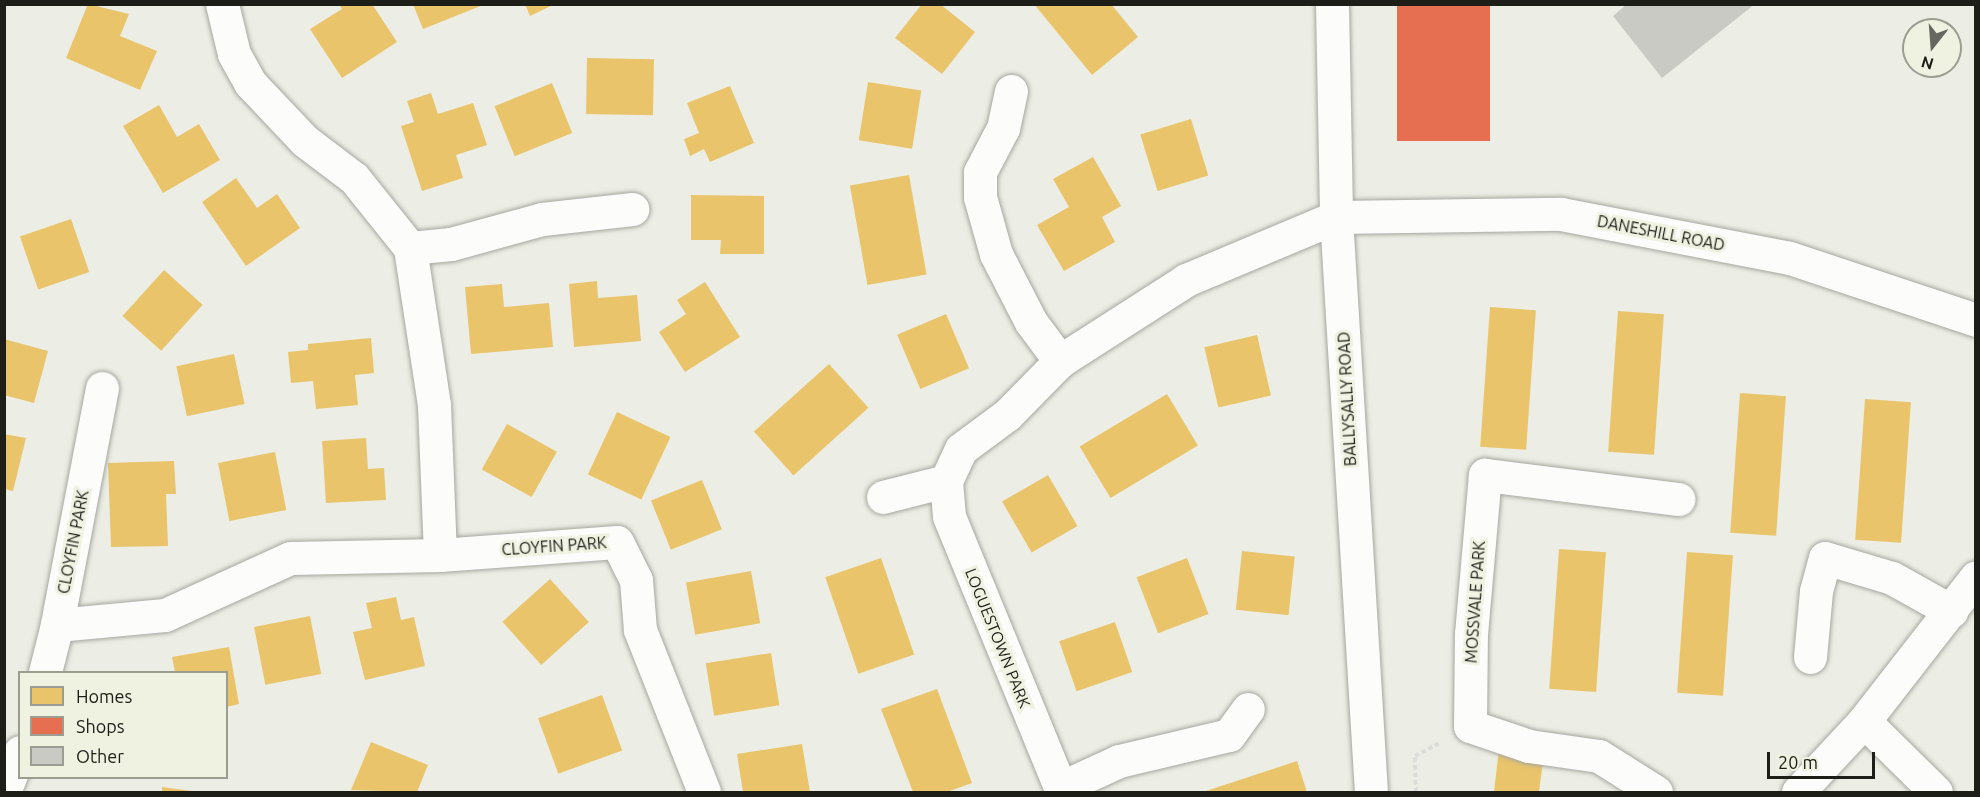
<!DOCTYPE html>
<style>
body{margin:0}
#map{position:relative;width:1980px;height:797px;overflow:hidden;background:#eceee5;font-family:Ubuntu,sans-serif}
div>[style]{position:absolute}
.homes>*{inset:0;background:#e9c46a;transform-origin:0 0}
.shops>*{inset:0;background:#e76f51;transform-origin:0 0}
.building>*{inset:0;background:#c9cac3}
.path>*{height:4px;margin-top:-2px;transform-origin:0;background:repeating-linear-gradient(90deg,#dcdcda 0 4.5px,transparent 0 7.5px)}
.roads{filter:drop-shadow(0 0 2px #a6a7a0) drop-shadow(0 0 2px #a6a7a0)}
.street>*{height:33px;margin:-16.5px;padding:0 16.5px;transform-origin:16.5px;border-radius:16.5px;background:#fcfcfb}
span{translate:-50% -50%;white-space:nowrap;text-align:center;line-height:1.15;-webkit-text-stroke:6px #eff2e1;paint-order:stroke}
.street-label{font-size:16px;color:#1d1e18}
.frame{position:absolute;inset:0;border:6px solid #1d1e18;pointer-events:none}
.legend{position:absolute;left:18px;top:671px;width:210px;height:108px;box-sizing:border-box;background:#eff2e1;border:2px solid #9b9d91;margin:0;padding:8px 10px;list-style:none;font-size:18px;color:#1d1e18}
.legend li{display:flex;align-items:center;gap:12px;height:30px}
.legend b{width:30px;border:2px solid #9b9d91}
.north{position:absolute;left:1902px;top:18px;width:60px;height:60px;box-sizing:border-box;background:#eff2e1;border:2px solid #9b9d91;border-radius:50%;rotate:197deg;font-size:16px;font-weight:700;line-height:24px;text-align:center;color:#1d1e18}
.north::after{content:'';display:block;margin:auto;width:21px;height:27px;background:#656760;clip-path:polygon(50% 0,100% 100%,50% 72%,0 100%)}
.scale{position:absolute;left:1767px;top:752px;width:108px;height:27px;box-sizing:border-box;border:3px solid #1d1e18;border-top:0;padding-left:8px;font-size:18px;line-height:21px;white-space:nowrap;color:#1d1e18;-webkit-text-stroke:4px #eff2e1;paint-order:stroke}
</style>
<div id="map">
<div class="homes">
<i style="clip-path:polygon(88px 4px,129px 14px,120px 36px,157px 51px,140px 90px,66px 58px)"></i>
<i style="clip-path:polygon(339px 4px,372px 4px,397px 42px,342px 78px,310px 29px,342px 9px)"></i>
<i style="clip-path:polygon(413px 4px,483px 4px,483px 5px,423px 29px)"></i>
<i style="clip-path:polygon(525px 4px,555px 4px,530px 16px)"></i>
<i style="clip-path:polygon(922px 4px,940px 4px,975px 32px,942px 74px,895px 38px)"></i>
<i style="clip-path:polygon(1034px 4px,1111px 4px,1138px 37px,1092px 75px)"></i>
<i style="left:587px;top:58px;width:67px;height:56px;rotate:1deg"></i>
<i style="left:868px;top:82px;width:54px;height:59px;rotate:9deg"></i>
<i style="left:552px;top:83px;width:54px;height:62px;rotate:68deg"></i>
<i style="clip-path:polygon(730px 86px,754px 143px,710px 162px,704px 149px,690px 156px,684px 139px,699px 133px,687px 103px)"></i>
<i style="clip-path:polygon(431px 93px,438px 114px,473px 103px,487px 145px,456px 155px,463px 178px,422px 191px,401px 126px,414px 122px,407px 101px)"></i>
<i style="clip-path:polygon(159px 105px,177px 137px,199px 124px,220px 160px,163px 193px,123px 126px)"></i>
<i style="left:1191px;top:119px;width:59px;height:53px;rotate:73deg"></i>
<i style="clip-path:polygon(1093px 157px,1121px 206px,1102px 217px,1115px 242px,1064px 271px,1037px 225px,1069px 207px,1053px 179px)"></i>
<i style="left:909px;top:175px;width:101px;height:60px;rotate:80deg"></i>
<i style="clip-path:polygon(236px 178px,257px 208px,277px 194px,300px 228px,246px 266px,202px 202px)"></i>
<i style="clip-path:polygon(691px 195px,764px 196px,764px 254px,720px 254px,721px 240px,691px 240px)"></i>
<i style="left:71px;top:219px;width:56px;height:54px;rotate:71deg"></i>
<i style="left:164px;top:270px;width:52px;height:62px;rotate:42deg"></i>
<i style="clip-path:polygon(597px 281px,598px 298px,637px 295px,641px 341px,574px 347px,569px 284px)"></i>
<i style="clip-path:polygon(705px 282px,740px 337px,685px 372px,659px 332px,686px 314px,677px 300px)"></i>
<i style="clip-path:polygon(502px 284px,504px 307px,549px 303px,553px 347px,471px 354px,465px 287px)"></i>
<i style="left:1490px;top:307px;width:46px;height:140px;rotate:4deg"></i>
<i style="left:1618px;top:311px;width:46px;height:141px;rotate:4deg"></i>
<i style="left:946px;top:314px;width:59px;height:53px;rotate:67deg"></i>
<i style="left:1257px;top:335px;width:62px;height:54px;rotate:77deg"></i>
<i style="clip-path:polygon(371px 338px,374px 373px,355px 375px,358px 405px,316px 409px,313px 381px,291px 383px,288px 352px,308px 350px,308px 344px)"></i>
<i style="clip-path:polygon(4px 339px,48px 351px,34px 403px,4px 395px)"></i>
<i style="left:234px;top:354px;width:51px;height:59px;rotate:78deg"></i>
<i style="left:829px;top:364px;width:59px;height:101px;rotate:48deg"></i>
<i style="left:1740px;top:393px;width:46px;height:140px;rotate:4deg"></i>
<i style="left:1167px;top:394px;width:60px;height:102px;rotate:59deg"></i>
<i style="left:1865px;top:399px;width:46px;height:141px;rotate:4deg"></i>
<i style="left:617px;top:412px;width:59px;height:69px;rotate:25deg"></i>
<i style="left:507px;top:424px;width:57px;height:52px;rotate:29deg"></i>
<i style="clip-path:polygon(4px 434px,26px 438px,13px 491px,4px 489px)"></i>
<i style="clip-path:polygon(366px 438px,368px 469px,384px 468px,386px 500px,326px 503px,322px 441px)"></i>
<i style="left:275px;top:452px;width:59px;height:58px;rotate:79deg"></i>
<i style="clip-path:polygon(174px 461px,176px 494px,166px 494px,168px 546px,111px 547px,108px 463px)"></i>
<i style="left:1048px;top:475px;width:59px;height:53px;rotate:60deg"></i>
<i style="left:702px;top:480px;width:53px;height:55px;rotate:68deg"></i>
<i style="left:1559px;top:549px;width:47px;height:140px;rotate:4deg"></i>
<i style="left:1242px;top:551px;width:53px;height:59px;rotate:6deg"></i>
<i style="left:1687px;top:552px;width:46px;height:141px;rotate:4deg"></i>
<i style="left:881px;top:558px;width:102px;height:59px;rotate:71deg"></i>
<i style="left:1187px;top:558px;width:60px;height:54px;rotate:69deg"></i>
<i style="left:751px;top:571px;width:53px;height:66px;rotate:80deg"></i>
<i style="left:550px;top:579px;width:58px;height:64px;rotate:48deg"></i>
<i style="clip-path:polygon(396px 597px,401px 620px,414px 617px,425px 666px,365px 680px,353px 632px,372px 628px,366px 603px)"></i>
<i style="left:310px;top:616px;width:59px;height:57px;rotate:79deg"></i>
<i style="left:1115px;top:622px;width:53px;height:59px;rotate:71deg"></i>
<i style="clip-path:polygon(229px 647px,239px 704px,226px 707px,226px 672px,175px 672px,172px 657px)"></i>
<i style="left:771px;top:653px;width:53px;height:66px;rotate:81deg"></i>
<i style="clip-path:polygon(937px 689px,972px 783px,947px 792px,913px 792px,881px 709px)"></i>
<i style="left:602px;top:695px;width:59px;height:68px;rotate:70deg"></i>
<i style="clip-path:polygon(371px 742px,428px 765px,417px 792px,351px 790px)"></i>
<i style="clip-path:polygon(802px 744px,810px 792px,743px 792px,737px 754px)"></i>
<i style="clip-path:polygon(1499px 749px,1544px 753px,1539px 792px,1494px 792px)"></i>
<i style="clip-path:polygon(1297px 761px,1307px 792px,1203px 792px)"></i>
<i style="clip-path:polygon(162px 787px,192px 791px,192px 792px,162px 792px)"></i>
</div>
<div class="shops">
<i style="left:1397px;top:4px;width:93px;height:137px"></i>
</div>
<div class="building">
<i style="clip-path:polygon(1627px 4px,1755px 4px,1662px 78px,1613px 16px)"></i>
</div>
<div class="path">
<i style="left:1416px;top:792px;width:36px;rotate:-92deg"></i>
<i style="left:1415px;top:756px;width:30px;rotate:-28deg"></i>
</div>
<div class="roads">
<div class="street">
<i style="left:222px;top:4px;width:51px;rotate:76.5deg"></i>
<i style="left:234px;top:54px;width:33px;rotate:61deg"></i>
<i style="left:250px;top:83px;width:80px;rotate:46.5deg"></i>
<i style="left:305px;top:141px;width:61px;rotate:37.1deg"></i>
<i style="left:354px;top:178px;width:90px;rotate:51.3deg"></i>
<i style="left:410px;top:248px;width:159px;rotate:81.3deg"></i>
<i style="left:434px;top:405px;width:150px;rotate:87.7deg"></i>
<i style="left:440px;top:555px;width:177px;rotate:-4.2deg"></i>
<i style="left:617px;top:542px;width:42px;rotate:63.4deg"></i>
<i style="left:636px;top:580px;width:50px;rotate:85.4deg"></i>
<i style="left:640px;top:630px;width:174px;rotate:68.4deg"></i>
<i style="left:1332px;top:4px;width:213px;rotate:88.9deg"></i>
<i style="left:1336px;top:217px;width:576px;rotate:86.52deg"></i>
<i style="left:1011px;top:91px;width:38px;rotate:102deg"></i>
<i style="left:1003px;top:128px;width:50px;rotate:117.6deg"></i>
<i style="left:980px;top:172px;width:25px;rotate:90deg"></i>
<i style="left:980px;top:197px;width:59px;rotate:74.3deg"></i>
<i style="left:996px;top:254px;width:76px;rotate:62.8deg"></i>
<i style="left:1031px;top:322px;width:49px;rotate:53.4deg"></i>
<i style="left:410px;top:248px;width:41px;rotate:-5.6deg"></i>
<i style="left:451px;top:244px;width:94px;rotate:-15.4deg"></i>
<i style="left:542px;top:219px;width:91px;rotate:-6.3deg"></i>
<i style="left:102px;top:388px;width:241px;rotate:100.8deg"></i>
<i style="left:57px;top:625px;width:108px;rotate:-5.3deg"></i>
<i style="left:165px;top:615px;width:137px;rotate:-24.5deg"></i>
<i style="left:290px;top:558px;width:150px;rotate:-1.1deg"></i>
<i style="left:883px;top:497px;width:65px;rotate:-14.3deg"></i>
<i style="left:1810px;top:657px;width:66px;rotate:-84.8deg"></i>
<i style="left:1816px;top:591px;width:34px;rotate:-75deg"></i>
<i style="left:1825px;top:558px;width:70px;rotate:16.6deg"></i>
<i style="left:1892px;top:578px;width:68px;rotate:29.2deg"></i>
<i style="left:45px;top:672px;width:49px;rotate:-75.7deg"></i>
<i style="left:1864px;top:721px;width:101px;rotate:44.6deg"></i>
<i style="left:1060px;top:788px;width:65px;rotate:-24.6deg"></i>
<i style="left:1119px;top:761px;width:113px;rotate:-13.3deg"></i>
<i style="left:1229px;top:735px;width:32px;rotate:-54deg"></i>
<i style="left:4px;top:792px;width:43px;rotate:-68.2deg"></i>
<i style="left:1062px;top:792px;width:298px;rotate:-112.3deg"></i>
<i style="left:949px;top:516px;width:35px;rotate:-95deg"></i>
<i style="left:946px;top:481px;width:35px;rotate:-65deg"></i>
<i style="left:961px;top:449px;width:57px;rotate:-36.5deg"></i>
<i style="left:1007px;top:415px;width:76px;rotate:-45.5deg"></i>
<i style="left:1060px;top:361px;width:150px;rotate:-32.7deg"></i>
<i style="left:1186px;top:280px;width:163px;rotate:-22.8deg"></i>
<i style="left:1336px;top:217px;width:225px;rotate:-0.8deg"></i>
<i style="left:1561px;top:214px;width:233px;rotate:10.9deg"></i>
<i style="left:1790px;top:258px;width:196px;rotate:18.4deg"></i>
<i style="left:1656px;top:792px;width:67px;rotate:-147.7deg"></i>
<i style="left:1599px;top:756px;width:71px;rotate:-171.9deg"></i>
<i style="left:1529px;top:746px;width:62px;rotate:-161.3deg"></i>
<i style="left:1470px;top:726px;width:92px;rotate:-89.4deg"></i>
<i style="left:1471px;top:634px;width:160px;rotate:-85deg"></i>
<i style="left:1485px;top:475px;width:195px;rotate:7.1deg"></i>
<i style="left:1798px;top:792px;width:97px;rotate:-47.1deg"></i>
<i style="left:1864px;top:721px;width:182px;rotate:-52.1deg"></i>
</div>
</div>
<div class="street-label">
<span style="left:1661px;top:233px;rotate:11deg">DANESHILL ROAD</span>
<span style="left:1347px;top:399px;rotate:-93deg">BALLYSALLY ROAD</span>
<span style="left:73px;top:542px;rotate:-79deg">CLOYFIN PARK</span>
<span style="left:554px;top:546px;rotate:-4deg">CLOYFIN PARK</span>
<span style="left:1475px;top:602px;rotate:-86deg">MOSSVALE PARK</span>
<span style="left:998px;top:638px;rotate:68deg">LOGUESTOWN PARK</span>
</div>
<div class="frame"></div>
<ul class="legend">
<li><b style="height:16px;background:#e9c46a"></b>Homes</li>
<li><b style="height:16px;background:#e76f51"></b>Shops</li>
<li><b style="height:16px;background:#c9cac3"></b>Other</li>
</ul>
<div class="north">N</div>
<div class="scale">20 m</div>
</div>
